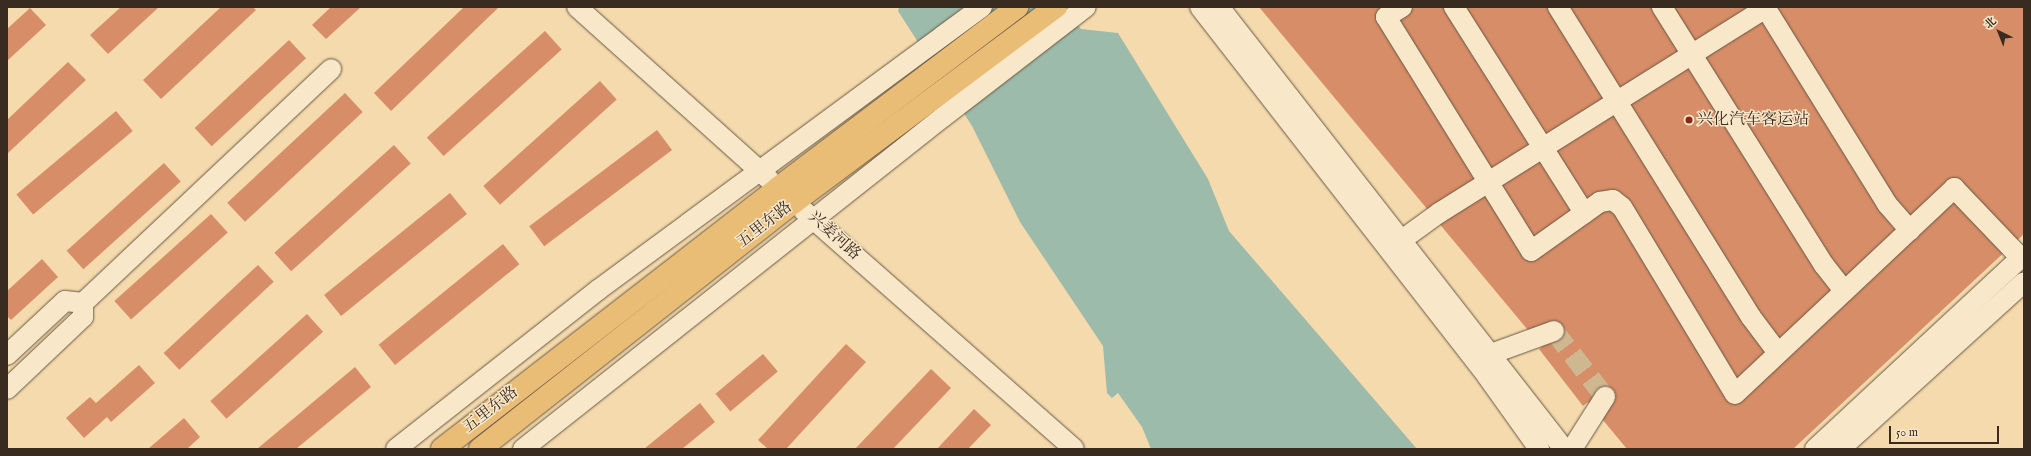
<!DOCTYPE html>
<meta charset="utf-8">
<style>
body{margin:0}
#map{position:relative;width:2031px;height:456px;overflow:hidden;background:#f4daac;font-family:"IM FELL English","Noto Serif SC",serif}
div>[style]{position:absolute}
.water>*{inset:0;background:#9cbbaa}
.building>*{inset:0;background:#d78d67;transform-origin:0 0}
.minor-tunnel>*{height:20px;margin-top:-10px;transform-origin:0;background:repeating-linear-gradient(90deg,#cfb790 0 20px,transparent 0 30px)}
.roads{filter:drop-shadow(0 0 1px #685744) drop-shadow(0 0 1px #685744)}
.minor>*{height:20px;margin:-10px;padding:0 10px;transform-origin:10px;border-radius:10px;background:#f8e7c9}
.major>*{height:22px;margin:-11px;padding:0 11px;transform-origin:11px;border-radius:11px;background:#eabd76}
.dots>*{width:11px;height:11px;translate:-50% -50%;box-sizing:border-box;border:2px solid #f8e7c9;border-radius:50%}
span{translate:-50% -50%;white-space:nowrap;text-align:center;line-height:1.15;-webkit-text-stroke:3px #f8e7c9;paint-order:stroke}
.poi-label{font-size:16px;color:#3a2b21}
.left{translate:0 -50%;text-align:left}
.street-label{font-size:16px;color:#3a2b21}
.frame{position:absolute;inset:0;border:8px solid #3a2b21;pointer-events:none}
.north{position:absolute;left:1979px;top:12px;width:40px;height:40px;-webkit-text-stroke:3px #f8e7c9;paint-order:stroke;rotate:317deg;font-size:11px;font-weight:700;line-height:16px;text-align:center;color:#3a2b21}
.north::after{content:'';display:block;margin:auto;width:14px;height:18px;background:#3a2b21;clip-path:polygon(50% 0,100% 100%,50% 72%,0 100%)}
.scale{position:absolute;left:1889px;top:426px;width:110px;height:18px;box-sizing:border-box;border:2px solid #3a2b21;border-top:0;padding-left:5px;font-size:12px;line-height:14px;white-space:nowrap;color:#3a2b21;-webkit-text-stroke:3px #f8e7c9;paint-order:stroke}
</style>
<div id="map">
<div class="water">
<i style="clip-path:polygon(899px 7px,1063px 7px,1081px 29px,1118px 33px,1208px 179px,1229px 231px,1417px 449px,1151px 449px,1142px 427px,1118px 393px,1112px 398px,1107px 393px,1103px 346px,1020px 222px,972px 126px,898px 11px)"></i>
</div>
<div class="building">
<i style="clip-path:polygon(121px 7px,159px 7px,108px 54px,90px 35px)"></i>
<i style="clip-path:polygon(221px 7px,253px 7px,256px 10px,161px 99px,143px 80px)"></i>
<i style="clip-path:polygon(331px 7px,361px 7px,326px 39px,312px 25px)"></i>
<i style="clip-path:polygon(464px 7px,499px 7px,391px 111px,374px 93px)"></i>
<i style="clip-path:polygon(1259px 7px,2024px 7px,2024px 234px,1793px 449px,1627px 449px,1588px 402px,1583px 406px,1539px 349px,1542px 347px)"></i>
<i style="clip-path:polygon(30px 8px,46px 25px,7px 61px,7px 29px)"></i>
<i style="left:545px;top:31px;width:25px;height:159px;rotate:48deg"></i>
<i style="left:289px;top:40px;width:25px;height:129px;rotate:47deg"></i>
<i style="clip-path:polygon(68px 62px,86px 80px,7px 154px,7px 120px)"></i>
<i style="left:600px;top:81px;width:25px;height:157px;rotate:48deg"></i>
<i style="left:345px;top:93px;width:26px;height:161px;rotate:47deg"></i>
<i style="left:116px;top:111px;width:26px;height:130px;rotate:50deg"></i>
<i style="left:657px;top:130px;width:25px;height:160px;rotate:53deg"></i>
<i style="left:394px;top:145px;width:25px;height:161px;rotate:48deg"></i>
<i style="left:164px;top:163px;width:25px;height:131px;rotate:48deg"></i>
<i style="left:450px;top:193px;width:27px;height:162px;rotate:51deg"></i>
<i style="left:211px;top:214px;width:25px;height:130px;rotate:48deg"></i>
<i style="left:503px;top:244px;width:26px;height:160px;rotate:51deg"></i>
<i style="clip-path:polygon(42px 259px,58px 277px,11px 320px,7px 316px,7px 291px)"></i>
<i style="left:258px;top:265px;width:23px;height:129px;rotate:47deg"></i>
<i style="left:307px;top:314px;width:24px;height:130px;rotate:48deg"></i>
<i style="clip-path:polygon(846px 344px,866px 362px,786px 449px,768px 449px,758px 440px)"></i>
<i style="left:763px;top:354px;width:23px;height:62px;rotate:50deg"></i>
<i style="clip-path:polygon(139px 365px,155px 383px,111px 422px,107px 417px,84px 438px,66px 418px,90px 397px,96px 403px)"></i>
<i style="clip-path:polygon(355px 367px,371px 387px,296px 449px,257px 449px)"></i>
<i style="clip-path:polygon(931px 369px,951px 388px,893px 449px,855px 449px)"></i>
<i style="clip-path:polygon(700px 403px,715px 422px,682px 449px,644px 449px)"></i>
<i style="clip-path:polygon(974px 409px,991px 425px,968px 449px,937px 449px)"></i>
<i style="clip-path:polygon(184px 418px,200px 437px,187px 449px,148px 449px)"></i>
</div>
<div class="minor-tunnel">
<i style="left:1554px;top:331px;width:83px;rotate:52.3deg"></i>
</div>
<div class="roads">
<div class="minor">
<i style="left:577px;top:7px;width:258px;rotate:41.9deg"></i>
<i style="left:1200px;top:7px;width:467px;rotate:52.1deg"></i>
<i style="left:1487px;top:376px;width:90px;rotate:54.5deg"></i>
<i style="left:1219px;top:7px;width:561px;rotate:52.03deg"></i>
<i style="left:1402px;top:7px;width:19px;rotate:148deg"></i>
<i style="left:1386px;top:17px;width:275px;rotate:58.2deg"></i>
<i style="left:1531px;top:251px;width:85px;rotate:-35.4deg"></i>
<i style="left:1600px;top:202px;width:13px;rotate:-9deg"></i>
<i style="left:1613px;top:200px;width:11px;rotate:38deg"></i>
<i style="left:1622px;top:207px;width:218px;rotate:58.9deg"></i>
<i style="left:1735px;top:394px;width:301px;rotate:-43.2deg"></i>
<i style="left:1954px;top:188px;width:97px;rotate:46.3deg"></i>
<i style="left:1454px;top:7px;width:244px;rotate:57.7deg"></i>
<i style="left:1558px;top:7px;width:365px;rotate:58.1deg"></i>
<i style="left:1751px;top:317px;width:45px;rotate:53.1deg"></i>
<i style="left:1662px;top:7px;width:305px;rotate:57.9deg"></i>
<i style="left:1824px;top:265px;width:33px;rotate:52deg"></i>
<i style="left:1765px;top:7px;width:232px;rotate:58.2deg"></i>
<i style="left:1887px;top:204px;width:35px;rotate:49deg"></i>
<i style="left:803px;top:210px;width:361px;rotate:41.4deg"></i>
<i style="left:1392px;top:247px;width:58px;rotate:-35.9deg"></i>
<i style="left:1439px;top:213px;width:387px;rotate:-32.1deg"></i>
<i style="left:1491px;top:354px;width:67px;rotate:-20.1deg"></i>
<i style="left:7px;top:355px;width:79px;rotate:-43deg"></i>
<i style="left:65px;top:301px;width:18px;rotate:6deg"></i>
<i style="left:7px;top:389px;width:105px;rotate:-43.5deg"></i>
<i style="left:83px;top:317px;width:14px;rotate:-90deg"></i>
<i style="left:83px;top:303px;width:341px;rotate:-43.3deg"></i>
<i style="left:396px;top:449px;width:257px;rotate:-38.2deg"></i>
<i style="left:598px;top:290px;width:477px;rotate:-36.4deg"></i>
<i style="left:523px;top:449px;width:535px;rotate:-38.33deg"></i>
<i style="left:943px;top:117px;width:180px;rotate:-37.6deg"></i>
<i style="left:1572px;top:449px;width:62px;rotate:-57.6deg"></i>
<i style="left:1815px;top:449px;width:285px;rotate:-42.9deg"></i>
<i style="left:1840px;top:449px;width:248px;rotate:-42.2deg"></i>
</div>
<div class="major">
<i style="left:442px;top:449px;width:425px;rotate:-37.8deg"></i>
<i style="left:778px;top:188px;width:300px;rotate:-37.1deg"></i>
<i style="left:480px;top:449px;width:400px;rotate:-38.2deg"></i>
<i style="left:794px;top:202px;width:327px;rotate:-36.7deg"></i>
</div>
</div>
<div class="dots">
<i style="left:1689px;top:120px;background:#8f2418"></i>
</div>
<div class="poi-label">
<span class="left" style="left:1697px;top:120px">兴化汽车客运站</span>
</div>
<div class="street-label">
<span style="left:765px;top:225px;rotate:-38deg">五里东路</span>
<span style="left:834px;top:236px;rotate:42deg">兴姜河路</span>
<span style="left:491px;top:410px;rotate:-38deg">五里东路</span>
</div>
<div class="frame"></div>
<div class="north">北</div>
<div class="scale">50 m</div>
</div>
